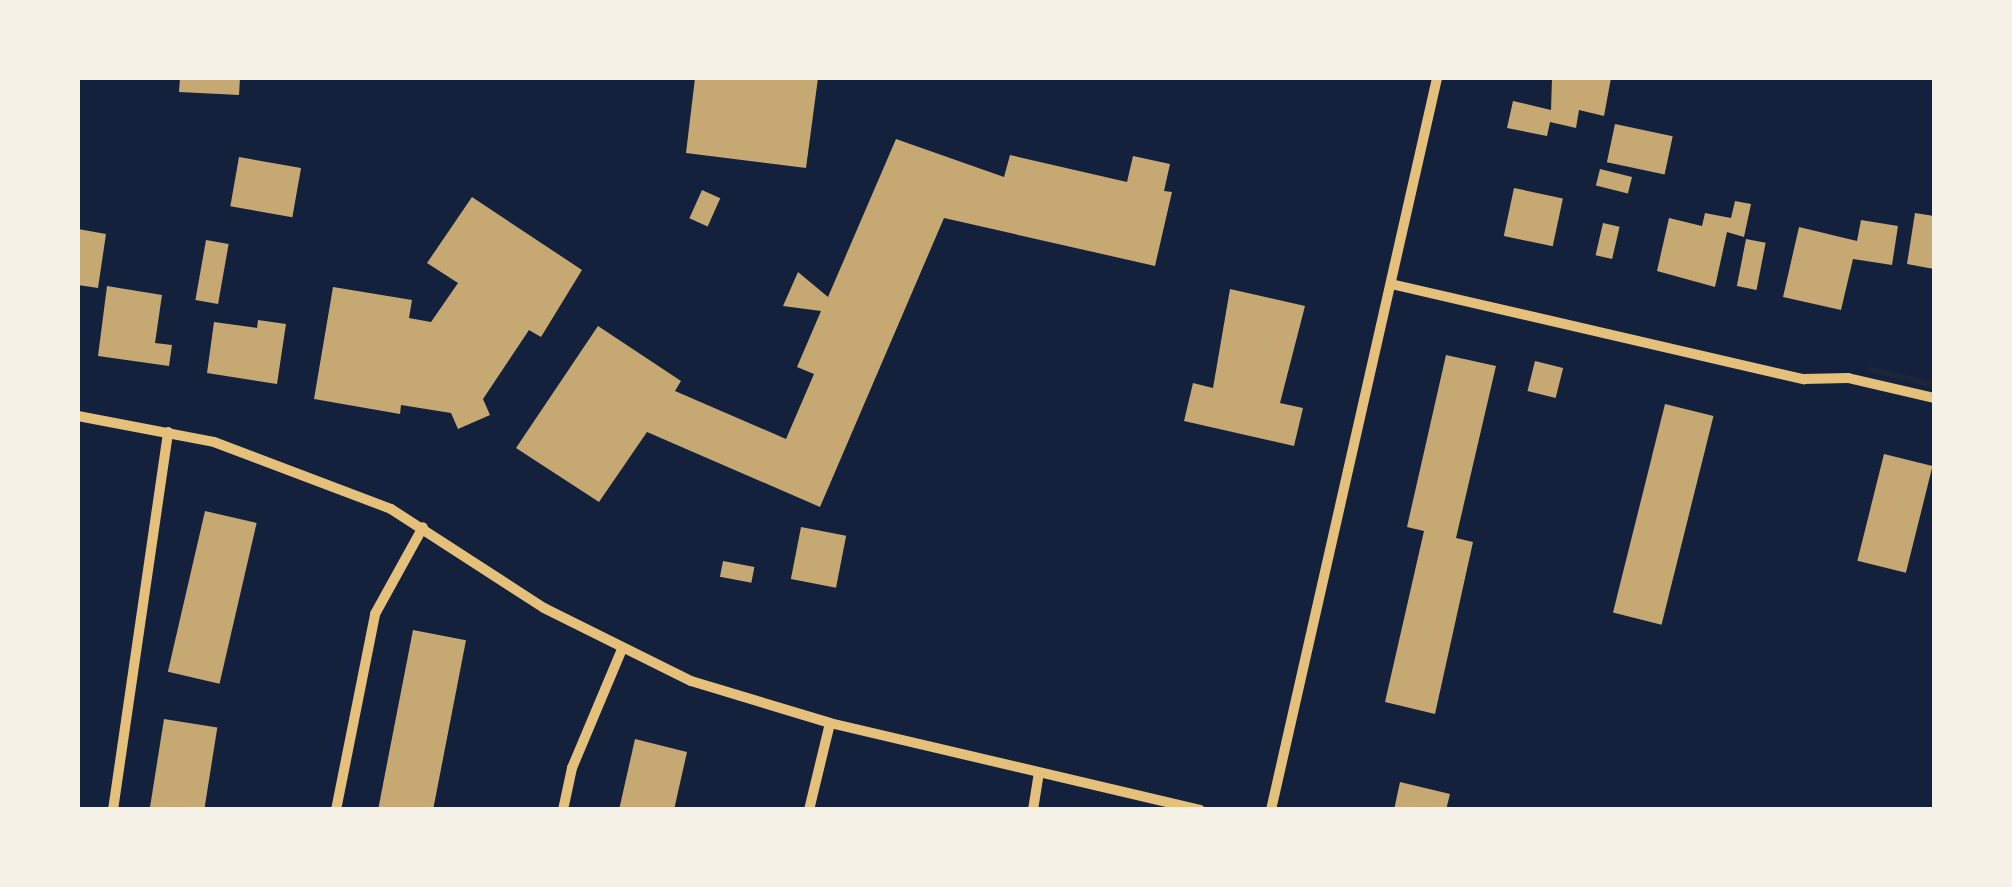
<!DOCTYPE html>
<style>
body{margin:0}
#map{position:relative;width:2012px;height:887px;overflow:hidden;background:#14213d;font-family:"PT Sans",sans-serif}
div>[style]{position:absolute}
.green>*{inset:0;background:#1d2539;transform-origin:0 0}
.building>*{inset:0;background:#c6a872;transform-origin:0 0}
.minor>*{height:10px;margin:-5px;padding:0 5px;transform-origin:5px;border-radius:5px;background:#e5c07b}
span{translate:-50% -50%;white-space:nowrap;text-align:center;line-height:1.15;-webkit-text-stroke:10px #f6f1e7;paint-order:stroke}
.frame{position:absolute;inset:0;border:80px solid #f6f1e7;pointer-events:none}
</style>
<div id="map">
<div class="green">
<i style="left:1868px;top:366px;width:68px;height:6px;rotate:13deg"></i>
</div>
<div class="building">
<i style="clip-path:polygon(180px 78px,240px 78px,239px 95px,179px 92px)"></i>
<i style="clip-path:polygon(695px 78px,818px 78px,806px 168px,686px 153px)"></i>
<i style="clip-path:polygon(1552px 78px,1611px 78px,1604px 116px,1579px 110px,1576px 128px,1550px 122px,1547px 136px,1507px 128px,1513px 101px,1551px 110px)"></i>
<i style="left:1615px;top:124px;width:59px;height:39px;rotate:12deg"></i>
<i style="clip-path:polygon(896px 139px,1004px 177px,1010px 155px,1127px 182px,1133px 156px,1170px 164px,1164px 191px,1172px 192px,1155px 266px,944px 218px,820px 507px,647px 432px,599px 502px,516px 448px,598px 326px,681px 381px,675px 391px,786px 439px,814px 374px,797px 367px,821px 311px,783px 306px,798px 272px,828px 297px)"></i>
<i style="left:239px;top:157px;width:63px;height:50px;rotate:10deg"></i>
<i style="left:1600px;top:169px;width:33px;height:17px;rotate:14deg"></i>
<i style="left:1514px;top:188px;width:50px;height:49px;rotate:12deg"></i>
<i style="left:702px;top:190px;width:20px;height:31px;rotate:24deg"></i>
<i style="clip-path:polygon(472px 197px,582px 270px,541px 337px,529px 330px,483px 399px,490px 415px,458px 429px,451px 413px,401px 405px,400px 414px,314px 399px,333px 287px,412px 300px,409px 318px,431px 322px,458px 283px,427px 263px)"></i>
<i style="clip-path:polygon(1735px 201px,1751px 204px,1744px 237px,1727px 232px,1715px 287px,1657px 271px,1669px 218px,1702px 226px,1705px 213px,1731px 218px)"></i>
<i style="clip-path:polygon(1915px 213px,1934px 216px,1934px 269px,1907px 264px)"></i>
<i style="clip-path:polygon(1861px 220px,1898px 226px,1892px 265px,1853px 259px,1841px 310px,1783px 297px,1799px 227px,1857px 241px)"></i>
<i style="left:1603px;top:223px;width:17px;height:33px;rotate:13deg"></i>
<i style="clip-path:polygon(78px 229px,106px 234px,98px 288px,78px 285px)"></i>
<i style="left:1746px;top:239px;width:20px;height:48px;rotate:11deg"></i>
<i style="left:206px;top:240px;width:23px;height:61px;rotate:10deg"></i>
<i style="clip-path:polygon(107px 286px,162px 295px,155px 343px,172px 345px,169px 366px,98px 356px)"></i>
<i style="clip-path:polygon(1230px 289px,1305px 306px,1280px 403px,1303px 408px,1294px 446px,1184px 421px,1193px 383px,1213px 388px)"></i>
<i style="clip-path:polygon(258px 320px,286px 324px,277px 384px,207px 373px,214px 322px,257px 328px)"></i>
<i style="clip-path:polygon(1446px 355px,1496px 366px,1456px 538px,1473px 542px,1435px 714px,1385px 702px,1424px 531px,1407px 527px)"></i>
<i style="left:1535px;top:361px;width:29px;height:31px;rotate:14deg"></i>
<i style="left:1665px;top:404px;width:50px;height:215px;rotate:14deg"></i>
<i style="left:1884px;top:454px;width:50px;height:110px;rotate:14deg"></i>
<i style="left:205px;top:511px;width:53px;height:165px;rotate:13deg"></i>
<i style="left:801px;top:527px;width:46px;height:53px;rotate:11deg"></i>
<i style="left:723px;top:561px;width:32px;height:16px;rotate:11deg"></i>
<i style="left:413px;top:630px;width:54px;height:183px;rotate:11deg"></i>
<i style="left:164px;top:719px;width:54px;height:92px;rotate:9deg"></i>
<i style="clip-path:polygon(635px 739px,687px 752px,674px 810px,619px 810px)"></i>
<i style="clip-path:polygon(1400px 782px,1450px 794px,1446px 810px,1394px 810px)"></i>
</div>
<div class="minor">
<i style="left:1391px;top:284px;width:424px;rotate:13deg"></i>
<i style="left:1804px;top:379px;width:44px;rotate:-1.3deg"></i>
<i style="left:1848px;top:378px;width:88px;rotate:13.1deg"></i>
<i style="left:78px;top:416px;width:138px;rotate:10.8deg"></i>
<i style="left:214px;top:442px;width:189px;rotate:20.7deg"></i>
<i style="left:391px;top:509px;width:182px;rotate:32.9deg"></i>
<i style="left:544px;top:608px;width:164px;rotate:26.4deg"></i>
<i style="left:691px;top:681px;width:145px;rotate:16.8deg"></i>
<i style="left:830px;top:723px;width:380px;rotate:13.2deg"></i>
<i style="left:113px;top:810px;width:382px;rotate:-81.7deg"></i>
<i style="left:336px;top:810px;width:200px;rotate:-78.7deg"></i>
<i style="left:375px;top:614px;width:99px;rotate:-61.1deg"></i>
<i style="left:563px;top:810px;width:43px;rotate:-77.9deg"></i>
<i style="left:572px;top:768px;width:129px;rotate:-67.2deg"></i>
<i style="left:809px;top:810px;width:89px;rotate:-76.4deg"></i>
<i style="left:1033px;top:810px;width:37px;rotate:-81deg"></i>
<i style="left:1271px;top:810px;width:751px;rotate:-77.22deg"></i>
</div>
<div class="frame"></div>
</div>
